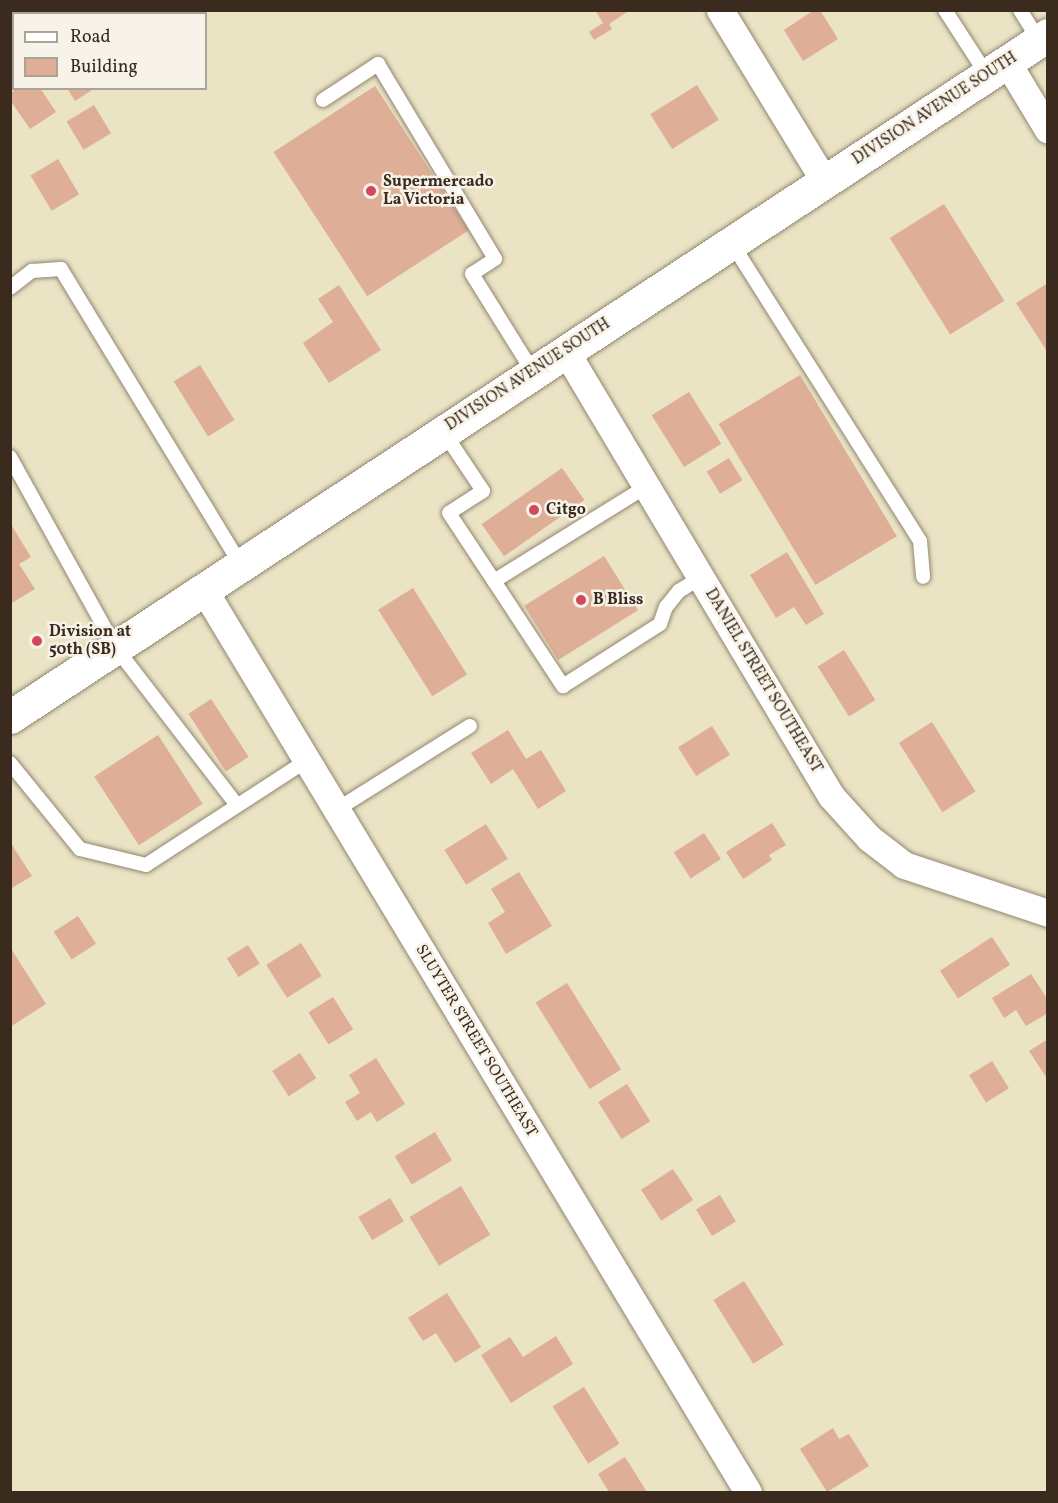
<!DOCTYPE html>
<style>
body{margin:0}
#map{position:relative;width:1058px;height:1503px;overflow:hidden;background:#eae3c4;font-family:Vollkorn,serif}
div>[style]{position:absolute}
.building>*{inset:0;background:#deae97;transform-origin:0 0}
.roads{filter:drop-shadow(0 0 2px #928671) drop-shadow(0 0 2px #928671)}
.service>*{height:14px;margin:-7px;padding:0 7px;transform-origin:7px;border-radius:7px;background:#fff}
.minor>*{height:27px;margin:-13.5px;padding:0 13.5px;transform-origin:13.5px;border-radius:13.5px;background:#fff}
.primary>*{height:33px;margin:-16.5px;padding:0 16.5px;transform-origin:16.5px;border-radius:16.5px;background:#fff}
.dots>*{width:16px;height:16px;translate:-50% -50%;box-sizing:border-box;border:3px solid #f7f3e8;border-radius:50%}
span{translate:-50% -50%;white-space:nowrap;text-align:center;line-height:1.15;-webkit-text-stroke:5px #f7f3e8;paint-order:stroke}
.street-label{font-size:16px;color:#3b2a1e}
.poi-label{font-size:16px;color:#3b2a1e;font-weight:700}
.left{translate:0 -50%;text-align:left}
.frame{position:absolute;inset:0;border:12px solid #3b2a1e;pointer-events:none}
.legend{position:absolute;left:12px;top:12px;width:195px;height:78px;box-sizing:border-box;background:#f7f3e8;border:2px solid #aca397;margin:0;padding:8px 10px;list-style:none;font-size:18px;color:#3b2a1e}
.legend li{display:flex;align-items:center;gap:12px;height:30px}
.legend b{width:30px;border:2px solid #aca397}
</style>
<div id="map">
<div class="building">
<i style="left:149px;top:10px;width:55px;height:4px"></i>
<i style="clip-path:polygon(595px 10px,630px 10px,609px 24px,612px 29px,594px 40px,589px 32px,603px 23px)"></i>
<i style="clip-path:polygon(814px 10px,820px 10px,838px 39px,803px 61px,784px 30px)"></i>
<i style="left:697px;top:85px;width:41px;height:55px;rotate:58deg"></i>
<i style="left:375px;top:86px;width:172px;height:121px;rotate:57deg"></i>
<i style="clip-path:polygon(18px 88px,40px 88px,56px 112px,30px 129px,10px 100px,10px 93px)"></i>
<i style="clip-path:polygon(67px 88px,95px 88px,75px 101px)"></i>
<i style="left:94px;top:105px;width:33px;height:32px;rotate:59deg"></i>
<i style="left:58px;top:159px;width:41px;height:32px;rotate:59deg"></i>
<i style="left:944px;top:204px;width:114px;height:64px;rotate:58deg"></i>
<i style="clip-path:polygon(1048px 283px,1048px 353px,1016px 303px)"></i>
<i style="clip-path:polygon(339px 285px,381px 350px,329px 383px,303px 343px,333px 322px,318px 299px)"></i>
<i style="left:200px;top:365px;width:65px;height:31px;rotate:58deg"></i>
<i style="left:800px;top:375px;width:188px;height:95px;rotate:59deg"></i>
<i style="left:689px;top:392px;width:61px;height:44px;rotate:58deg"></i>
<i style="left:729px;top:458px;width:26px;height:26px;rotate:59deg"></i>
<i style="left:562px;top:468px;width:39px;height:98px;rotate:55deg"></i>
<i style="clip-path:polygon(10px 523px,31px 557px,19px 564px,35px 589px,10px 604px)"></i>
<i style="clip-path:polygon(787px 552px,824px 614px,806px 625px,794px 607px,776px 618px,750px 575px)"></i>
<i style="left:604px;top:556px;width:64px;height:94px;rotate:58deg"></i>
<i style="left:413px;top:588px;width:102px;height:41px;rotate:58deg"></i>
<i style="left:844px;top:650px;width:59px;height:31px;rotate:58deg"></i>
<i style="left:211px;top:699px;width:69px;height:27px;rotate:57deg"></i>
<i style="left:932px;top:722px;width:82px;height:39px;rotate:58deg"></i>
<i style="left:712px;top:726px;width:34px;height:40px;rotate:58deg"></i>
<i style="clip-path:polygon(508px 730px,526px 759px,541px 750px,566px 791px,538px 809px,513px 769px,491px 784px,471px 753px)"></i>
<i style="left:158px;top:735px;width:82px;height:76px;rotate:57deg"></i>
<i style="clip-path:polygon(772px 823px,786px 845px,769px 855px,772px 860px,743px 879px,726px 852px)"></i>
<i style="left:486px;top:824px;width:41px;height:49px;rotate:58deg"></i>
<i style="left:704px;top:833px;width:31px;height:36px;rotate:57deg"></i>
<i style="clip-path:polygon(10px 842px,32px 876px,10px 889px)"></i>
<i style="clip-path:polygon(519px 872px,552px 926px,506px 954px,488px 923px,505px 912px,491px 889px)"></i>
<i style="left:78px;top:916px;width:33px;height:29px;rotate:57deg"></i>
<i style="left:992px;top:937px;width:33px;height:62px;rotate:57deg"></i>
<i style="left:301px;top:943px;width:39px;height:41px;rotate:58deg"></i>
<i style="left:248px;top:945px;width:22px;height:25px;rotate:58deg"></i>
<i style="clip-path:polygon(10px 947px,46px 1004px,10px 1027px)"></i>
<i style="clip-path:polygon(1031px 974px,1048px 1000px,1048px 1013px,1026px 1026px,1016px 1010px,1004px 1018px,992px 998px)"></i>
<i style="left:567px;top:983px;width:102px;height:37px;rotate:58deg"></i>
<i style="left:333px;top:997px;width:38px;height:29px;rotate:58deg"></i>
<i style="clip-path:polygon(1048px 1039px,1048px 1080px,1029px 1051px)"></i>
<i style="left:300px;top:1053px;width:30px;height:33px;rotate:57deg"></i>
<i style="clip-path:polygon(376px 1058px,405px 1104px,377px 1122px,371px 1112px,357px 1121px,345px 1102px,360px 1093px,349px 1075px)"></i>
<i style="left:992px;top:1061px;width:32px;height:27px;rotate:58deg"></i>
<i style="left:627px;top:1084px;width:44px;height:34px;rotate:58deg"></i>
<i style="left:435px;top:1132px;width:33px;height:47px;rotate:59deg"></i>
<i style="left:673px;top:1169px;width:37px;height:38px;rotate:57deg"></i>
<i style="left:461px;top:1186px;width:57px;height:60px;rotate:59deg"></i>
<i style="left:720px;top:1195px;width:31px;height:28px;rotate:59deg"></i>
<i style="left:390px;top:1198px;width:27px;height:37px;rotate:59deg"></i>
<i style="left:744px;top:1281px;width:75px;height:36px;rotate:58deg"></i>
<i style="clip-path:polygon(447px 1293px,481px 1347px,455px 1363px,436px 1333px,423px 1341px,408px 1318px)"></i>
<i style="clip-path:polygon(556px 1336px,573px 1364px,511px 1403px,481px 1355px,510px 1337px,523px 1357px)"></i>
<i style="left:584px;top:1387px;width:67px;height:37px;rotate:58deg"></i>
<i style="clip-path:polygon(833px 1428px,839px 1439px,849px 1434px,869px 1466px,827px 1492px,800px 1449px)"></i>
<i style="clip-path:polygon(625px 1457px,647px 1492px,609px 1492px,598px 1474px)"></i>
</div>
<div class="roads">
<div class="service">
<i style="left:945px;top:10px;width:77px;rotate:57.1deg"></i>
<i style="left:1020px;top:10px;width:36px;rotate:58deg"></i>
<i style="left:323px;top:100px;width:66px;rotate:-33.2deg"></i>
<i style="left:378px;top:64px;width:227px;rotate:59deg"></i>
<i style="left:495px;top:259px;width:27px;rotate:147deg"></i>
<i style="left:472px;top:274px;width:115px;rotate:58.1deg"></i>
<i style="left:731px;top:242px;width:354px;rotate:57.7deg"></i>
<i style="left:920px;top:541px;width:36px;rotate:85deg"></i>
<i style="left:10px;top:288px;width:28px;rotate:-38deg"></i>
<i style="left:32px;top:271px;width:29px;rotate:-4deg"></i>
<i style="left:61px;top:269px;width:346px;rotate:58.7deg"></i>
<i style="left:443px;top:431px;width:72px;rotate:56.3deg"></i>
<i style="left:483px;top:491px;width:40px;rotate:147.1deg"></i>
<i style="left:449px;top:513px;width:82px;rotate:56.5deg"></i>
<i style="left:494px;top:581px;width:180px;rotate:-31.8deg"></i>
<i style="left:10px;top:457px;width:218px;rotate:61deg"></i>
<i style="left:116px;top:648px;width:198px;rotate:52.4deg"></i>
<i style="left:494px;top:581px;width:126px;rotate:56.7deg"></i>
<i style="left:563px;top:686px;width:115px;rotate:-32.6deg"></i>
<i style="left:660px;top:624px;width:18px;rotate:-71deg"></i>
<i style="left:666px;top:607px;width:21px;rotate:-51deg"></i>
<i style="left:679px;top:591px;width:26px;rotate:-32deg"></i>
<i style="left:10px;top:763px;width:111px;rotate:50.9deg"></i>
<i style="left:80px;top:849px;width:68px;rotate:13.6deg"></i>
<i style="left:146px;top:865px;width:191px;rotate:-33deg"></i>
<i style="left:336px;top:810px;width:158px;rotate:-32.1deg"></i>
</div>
<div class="minor">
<i style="left:720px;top:10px;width:202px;rotate:58.6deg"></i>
<i style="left:27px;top:14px;width:6px;rotate:-39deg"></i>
<i style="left:1007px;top:62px;width:79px;rotate:58.9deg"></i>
<i style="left:565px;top:350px;width:519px;rotate:59.19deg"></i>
<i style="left:831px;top:796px;width:57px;rotate:47.9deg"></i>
<i style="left:869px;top:838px;width:44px;rotate:37.6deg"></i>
<i style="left:904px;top:865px;width:152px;rotate:18.4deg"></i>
<i style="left:204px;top:590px;width:1053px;rotate:58.91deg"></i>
</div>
<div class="primary">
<i style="left:10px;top:717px;width:1242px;rotate:-33.31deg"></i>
</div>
</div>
<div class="dots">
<i style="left:371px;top:191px;background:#d1495b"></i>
<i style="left:534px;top:510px;background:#d1495b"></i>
<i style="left:581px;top:600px;background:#d1495b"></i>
<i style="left:37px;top:641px;background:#d1495b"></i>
</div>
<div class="street-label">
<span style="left:935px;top:109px;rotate:-33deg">DIVISION AVENUE SOUTH</span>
<span style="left:528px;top:375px;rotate:-33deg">DIVISION AVENUE SOUTH</span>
<span style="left:763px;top:681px;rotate:59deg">DANIEL STREET SOUTHEAST</span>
<span style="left:476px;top:1041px;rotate:59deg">SLUYTER STREET SOUTHEAST</span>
</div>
<div class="poi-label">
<span class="left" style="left:383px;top:191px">Supermercado<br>La Victoria</span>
<span class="left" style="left:546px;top:510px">Citgo</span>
<span class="left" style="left:593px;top:600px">B Bliss</span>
<span class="left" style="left:49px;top:641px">Division at<br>50th (SB)</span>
</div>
<div class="frame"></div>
<ul class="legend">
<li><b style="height:8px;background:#fff"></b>Road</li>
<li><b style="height:16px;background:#deae97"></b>Building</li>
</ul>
</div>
